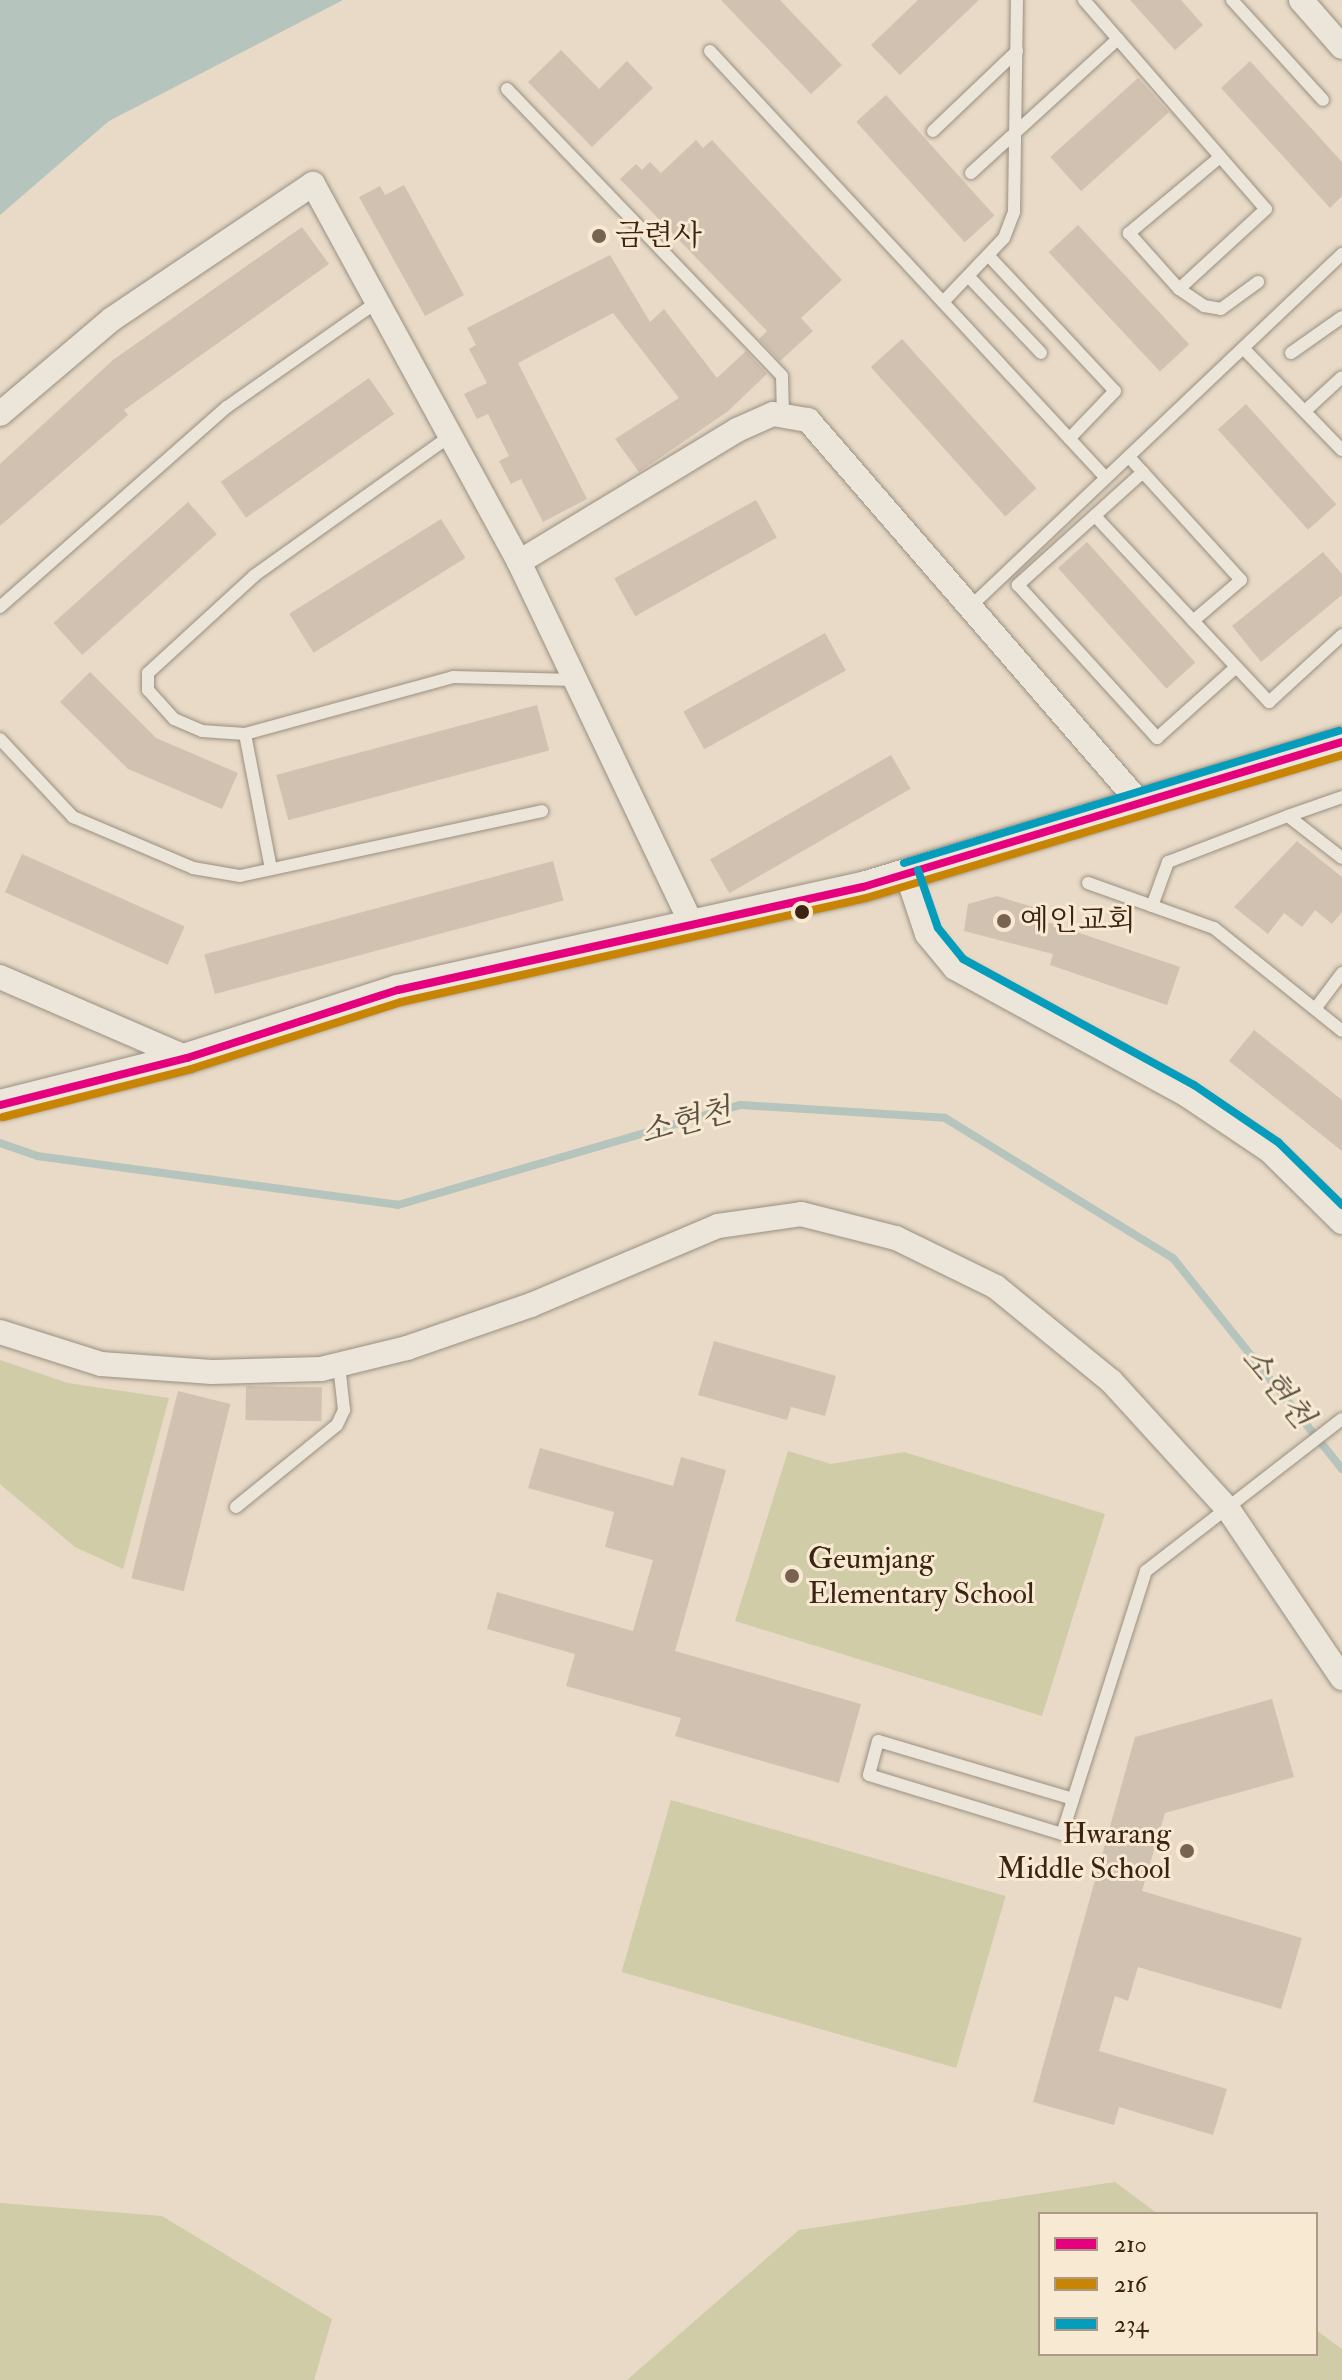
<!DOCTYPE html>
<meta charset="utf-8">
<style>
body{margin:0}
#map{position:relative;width:1342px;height:2380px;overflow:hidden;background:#e8dac6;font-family:"IM FELL Double Pica","Noto Serif KR",serif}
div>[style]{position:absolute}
.green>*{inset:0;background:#d0cca8;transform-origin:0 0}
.water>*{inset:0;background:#b5c4bc}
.stream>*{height:8px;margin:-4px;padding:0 4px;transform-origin:4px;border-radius:4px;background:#b5c4bc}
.building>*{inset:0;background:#d1c1b1;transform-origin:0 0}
.roads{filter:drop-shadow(0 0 2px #9a9082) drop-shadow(0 0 2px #9a9082)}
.service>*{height:12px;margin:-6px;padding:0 6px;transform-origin:6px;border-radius:6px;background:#ebe5da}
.minor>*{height:24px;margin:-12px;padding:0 12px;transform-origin:12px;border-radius:12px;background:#ebe5da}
.tertiary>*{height:30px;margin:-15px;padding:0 15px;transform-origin:15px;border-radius:15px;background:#ebe5da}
.bus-1>*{height:8px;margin:-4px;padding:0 4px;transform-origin:4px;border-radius:4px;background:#e5007d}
.bus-2>*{height:8px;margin:-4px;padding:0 4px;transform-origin:4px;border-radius:4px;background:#c88505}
.bus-3>*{height:8px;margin:-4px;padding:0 4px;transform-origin:4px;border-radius:4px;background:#069cbb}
.dots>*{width:22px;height:22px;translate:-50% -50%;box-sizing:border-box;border:4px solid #f8ead2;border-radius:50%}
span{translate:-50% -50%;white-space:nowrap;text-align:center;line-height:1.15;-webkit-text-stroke:6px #f8ead2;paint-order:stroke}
.poi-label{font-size:30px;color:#3c2313}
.left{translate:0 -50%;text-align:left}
.right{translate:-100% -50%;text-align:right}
.water-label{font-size:32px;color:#5a5145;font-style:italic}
.legend{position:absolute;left:1038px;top:2212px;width:280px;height:144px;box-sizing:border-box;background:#f8ead2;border:2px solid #ad9a86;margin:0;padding:10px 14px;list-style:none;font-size:24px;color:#3c2313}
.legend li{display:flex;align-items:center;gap:16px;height:40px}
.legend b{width:40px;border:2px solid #ad9a86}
</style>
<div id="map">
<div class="green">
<i style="clip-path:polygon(0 1360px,68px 1383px,169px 1398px,123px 1569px,75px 1547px,0 1484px)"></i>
<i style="clip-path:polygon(788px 1451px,831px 1464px,904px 1452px,1105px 1514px,1042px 1716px,735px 1621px)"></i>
<i style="left:671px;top:1800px;width:348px;height:179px;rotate:16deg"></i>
<i style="clip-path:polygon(1115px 2182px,1158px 2214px,1040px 2214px,1040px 2354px,1316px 2354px,1316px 2330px,1342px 2349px,1342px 2380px,627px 2380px,799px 2230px)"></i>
<i style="clip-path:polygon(0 2203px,162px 2216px,332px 2319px,314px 2380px,0 2380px)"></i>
</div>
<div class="water">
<i style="clip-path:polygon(0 0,343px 0,109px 121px,0 215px)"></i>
</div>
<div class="stream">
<i style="left:0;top:1143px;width:39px;rotate:19deg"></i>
<i style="left:37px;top:1156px;width:364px;rotate:7.7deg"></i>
<i style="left:398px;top:1205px;width:357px;rotate:-16.3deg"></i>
<i style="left:741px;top:1105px;width:204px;rotate:3.6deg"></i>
<i style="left:945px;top:1118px;width:268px;rotate:31.6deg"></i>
<i style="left:1173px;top:1258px;width:270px;rotate:51.3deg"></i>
</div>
<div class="building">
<i style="clip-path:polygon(721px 0,780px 0,842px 65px,811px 94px)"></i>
<i style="clip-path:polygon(918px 0,979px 0,900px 75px,871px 45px)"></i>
<i style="clip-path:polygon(1130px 0,1181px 0,1203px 25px,1175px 50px)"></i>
<i style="clip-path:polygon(561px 50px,599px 89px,627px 61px,653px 88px,592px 147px,528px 82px)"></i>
<i style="clip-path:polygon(1250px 61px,1342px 162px,1342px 196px,1330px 208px,1221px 88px)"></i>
<i style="left:1138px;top:78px;width:46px;height:118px;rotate:48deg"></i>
<i style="left:886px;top:95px;width:162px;height:40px;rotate:48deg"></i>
<i style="clip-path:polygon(696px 140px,703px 148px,712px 140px,842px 280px,801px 318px,813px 331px,780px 361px,759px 339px,767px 331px,620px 179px,636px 164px,642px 170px,650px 162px,661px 173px)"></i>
<i style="clip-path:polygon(404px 185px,464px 295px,425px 316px,359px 197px,380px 186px,385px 195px)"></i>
<i style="left:1078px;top:225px;width:163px;height:40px;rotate:47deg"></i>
<i style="clip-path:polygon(302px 227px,329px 264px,124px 410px,128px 415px,0 526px,0 464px,113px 360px)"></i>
<i style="clip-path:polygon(610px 255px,650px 322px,664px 309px,717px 378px,746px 351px,767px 374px,727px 412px,639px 472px,615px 439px,679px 398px,613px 313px,518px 363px,587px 499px,543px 522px,521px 479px,511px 484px,499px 461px,509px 456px,488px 414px,477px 419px,464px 394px,487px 383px,469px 349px,476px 345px,467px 328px)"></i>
<i style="left:902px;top:339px;width:201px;height:42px;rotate:48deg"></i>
<i style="left:369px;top:378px;width:44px;height:181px;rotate:55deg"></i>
<i style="left:1246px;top:404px;width:135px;height:38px;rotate:48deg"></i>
<i style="left:756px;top:500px;width:43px;height:162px;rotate:61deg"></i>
<i style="left:188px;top:502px;width:43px;height:181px;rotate:48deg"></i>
<i style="left:441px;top:519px;width:46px;height:179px;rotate:58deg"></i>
<i style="left:1087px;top:542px;width:162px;height:39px;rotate:48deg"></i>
<i style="clip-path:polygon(1323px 552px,1342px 574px,1342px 595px,1261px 662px,1232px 626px)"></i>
<i style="left:825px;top:633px;width:43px;height:162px;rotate:61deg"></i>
<i style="clip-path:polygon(90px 672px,156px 738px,238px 773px,222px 809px,128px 769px,60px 702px)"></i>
<i style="left:537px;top:705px;width:47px;height:270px;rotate:75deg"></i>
<i style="left:891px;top:755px;width:39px;height:209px;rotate:60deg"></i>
<i style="clip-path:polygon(1297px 841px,1342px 877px,1342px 912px,1332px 924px,1315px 910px,1302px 927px,1284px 913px,1268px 934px,1234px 907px)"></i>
<i style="left:22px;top:854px;width:178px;height:42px;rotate:24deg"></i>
<i style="left:553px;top:861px;width:41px;height:361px;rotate:75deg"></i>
<i style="clip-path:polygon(997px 896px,1046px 911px,1044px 921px,1180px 967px,1167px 1005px,1050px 965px,1053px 954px,964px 931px,968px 904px)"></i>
<i style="clip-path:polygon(1254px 1030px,1342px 1100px,1342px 1151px,1229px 1061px)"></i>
<i style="clip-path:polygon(714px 1341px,836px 1376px,825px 1416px,791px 1407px,787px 1420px,698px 1395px)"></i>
<i style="left:246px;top:1386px;width:76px;height:34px;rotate:1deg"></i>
<i style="left:178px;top:1391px;width:54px;height:193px;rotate:14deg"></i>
<i style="clip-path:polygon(540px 1448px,673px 1486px,681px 1457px,726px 1470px,675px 1651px,861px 1704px,839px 1783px,675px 1736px,681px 1718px,566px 1686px,575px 1654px,487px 1629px,497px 1592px,633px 1631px,653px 1560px,605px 1547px,614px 1512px,528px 1488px)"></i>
<i style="clip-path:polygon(1272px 1699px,1294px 1777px,1165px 1813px,1142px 1891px,1302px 1938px,1281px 2009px,1138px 1967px,1128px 2001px,1115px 1996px,1099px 2051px,1227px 2089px,1213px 2135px,1119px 2107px,1114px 2125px,1033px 2102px,1135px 1737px)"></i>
</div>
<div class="roads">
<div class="service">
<i style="left:1084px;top:0;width:277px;rotate:49deg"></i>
<i style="left:1266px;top:209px;width:118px;rotate:137.4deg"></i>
<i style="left:1232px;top:0;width:135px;rotate:47.7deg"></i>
<i style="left:710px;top:51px;width:582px;rotate:47.16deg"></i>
<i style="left:507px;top:89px;width:397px;rotate:46.2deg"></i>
<i style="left:782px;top:376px;width:40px;rotate:88.6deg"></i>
<i style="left:933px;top:131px;width:116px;rotate:-43.6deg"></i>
<i style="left:1220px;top:157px;width:119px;rotate:140.1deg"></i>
<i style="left:1129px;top:233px;width:75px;rotate:48.2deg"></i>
<i style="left:1179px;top:289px;width:30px;rotate:34deg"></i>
<i style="left:1204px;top:306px;width:17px;rotate:10deg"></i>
<i style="left:1221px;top:309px;width:46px;rotate:-36.1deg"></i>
<i style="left:971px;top:173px;width:199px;rotate:-42.4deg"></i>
<i style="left:988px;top:255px;width:186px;rotate:47deg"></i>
<i style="left:1115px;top:391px;width:66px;rotate:133.8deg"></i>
<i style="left:968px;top:276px;width:106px;rotate:46.5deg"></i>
<i style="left:943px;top:302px;width:88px;rotate:-46.4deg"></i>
<i style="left:1004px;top:238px;width:28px;rotate:-69deg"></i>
<i style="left:1014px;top:212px;width:212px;rotate:-89.2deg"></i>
<i style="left:1243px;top:348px;width:142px;rotate:45.9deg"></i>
<i style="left:1291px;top:353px;width:62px;rotate:-35.2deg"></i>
<i style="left:1305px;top:411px;width:50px;rotate:-42.6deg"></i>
<i style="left:450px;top:436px;width:241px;rotate:144.5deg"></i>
<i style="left:254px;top:576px;width:144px;rotate:137.5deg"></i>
<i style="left:148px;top:673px;width:17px;rotate:90deg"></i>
<i style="left:148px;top:690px;width:39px;rotate:48deg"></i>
<i style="left:174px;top:719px;width:30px;rotate:23deg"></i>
<i style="left:202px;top:731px;width:43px;rotate:4deg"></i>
<i style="left:245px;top:734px;width:216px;rotate:-15.3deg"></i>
<i style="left:453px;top:677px;width:123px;rotate:1.4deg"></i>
<i style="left:1129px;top:457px;width:166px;rotate:47.7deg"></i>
<i style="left:1241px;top:580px;width:63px;rotate:139.5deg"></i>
<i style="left:1143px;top:472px;width:169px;rotate:137.9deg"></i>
<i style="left:1018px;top:585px;width:207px;rotate:47.7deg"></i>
<i style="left:1157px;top:738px;width:106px;rotate:-41.9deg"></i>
<i style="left:1095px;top:516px;width:255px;rotate:46.9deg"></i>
<i style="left:1269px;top:702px;width:99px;rotate:-42.5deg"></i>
<i style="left:0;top:607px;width:303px;rotate:-41.4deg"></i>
<i style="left:227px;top:407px;width:183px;rotate:-35deg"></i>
<i style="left:970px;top:607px;width:513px;rotate:-43.5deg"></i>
<i style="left:245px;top:734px;width:137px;rotate:79.1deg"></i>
<i style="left:0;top:739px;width:107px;rotate:46.9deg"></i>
<i style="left:73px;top:817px;width:130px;rotate:23deg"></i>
<i style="left:193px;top:868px;width:48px;rotate:9.7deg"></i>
<i style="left:240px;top:876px;width:309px;rotate:-12.1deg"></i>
<i style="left:1288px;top:816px;width:57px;rotate:-19.4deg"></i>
<i style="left:1088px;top:883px;width:134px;rotate:19.7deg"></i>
<i style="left:1214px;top:928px;width:164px;rotate:38.8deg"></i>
<i style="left:1152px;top:906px;width:47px;rotate:-70deg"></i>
<i style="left:1168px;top:862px;width:129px;rotate:-21deg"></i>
<i style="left:1288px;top:816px;width:68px;rotate:37.9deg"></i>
<i style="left:1315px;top:1009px;width:45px;rotate:-53.1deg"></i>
<i style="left:236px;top:1507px;width:130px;rotate:-39.1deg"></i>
<i style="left:337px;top:1425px;width:17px;rotate:-65deg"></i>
<i style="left:344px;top:1410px;width:45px;rotate:-96.3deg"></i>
<i style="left:1073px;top:1799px;width:203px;rotate:-163.4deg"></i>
<i style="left:878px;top:1741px;width:35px;rotate:105deg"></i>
<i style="left:869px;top:1775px;width:202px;rotate:17deg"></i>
<i style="left:1062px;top:1834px;width:276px;rotate:-72.3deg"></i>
<i style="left:1146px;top:1571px;width:248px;rotate:-37.8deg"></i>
</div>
<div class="minor">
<i style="left:1301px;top:0;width:62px;rotate:48.9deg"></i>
<i style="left:0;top:414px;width:147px;rotate:-40.3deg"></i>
<i style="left:112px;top:319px;width:242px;rotate:-33.9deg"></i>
<i style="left:313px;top:184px;width:430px;rotate:61.4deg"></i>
<i style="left:519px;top:562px;width:401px;rotate:64.5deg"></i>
<i style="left:519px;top:562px;width:255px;rotate:-31.2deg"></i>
<i style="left:737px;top:430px;width:39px;rotate:-24deg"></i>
<i style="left:773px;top:414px;width:36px;rotate:10deg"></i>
<i style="left:808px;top:420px;width:505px;rotate:49.09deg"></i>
<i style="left:907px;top:874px;width:63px;rotate:71.6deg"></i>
<i style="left:927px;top:934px;width:44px;rotate:50.5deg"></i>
<i style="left:955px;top:968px;width:264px;rotate:28.7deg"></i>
<i style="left:1187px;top:1095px;width:100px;rotate:34deg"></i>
<i style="left:1270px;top:1151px;width:101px;rotate:44.6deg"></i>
<i style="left:0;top:977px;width:204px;rotate:23.4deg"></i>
<i style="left:0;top:1332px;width:106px;rotate:17.6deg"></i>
<i style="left:101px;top:1364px;width:111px;rotate:4.1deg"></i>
<i style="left:212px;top:1372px;width:109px;rotate:-1.6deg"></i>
<i style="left:321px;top:1369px;width:89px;rotate:-13.7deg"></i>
<i style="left:407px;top:1348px;width:131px;rotate:-19.1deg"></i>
<i style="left:531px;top:1305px;width:203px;rotate:-22.9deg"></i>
<i style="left:718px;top:1226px;width:84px;rotate:-8.2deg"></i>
<i style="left:801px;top:1214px;width:98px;rotate:14.2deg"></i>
<i style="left:896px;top:1238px;width:111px;rotate:26.1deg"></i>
<i style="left:996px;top:1287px;width:149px;rotate:39.3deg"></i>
<i style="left:1111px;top:1381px;width:173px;rotate:47.6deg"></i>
<i style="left:1228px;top:1509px;width:204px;rotate:56deg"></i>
</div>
<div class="tertiary">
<i style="left:0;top:1105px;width:193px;rotate:-14.1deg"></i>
<i style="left:187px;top:1058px;width:222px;rotate:-17.9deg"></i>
<i style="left:398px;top:990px;width:476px;rotate:-12.5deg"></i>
<i style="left:863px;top:887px;width:500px;rotate:-16.84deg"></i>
</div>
</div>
<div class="bus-1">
<i style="left:0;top:1105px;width:193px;rotate:-14.1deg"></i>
<i style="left:187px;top:1058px;width:222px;rotate:-17.9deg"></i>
<i style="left:398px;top:990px;width:476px;rotate:-12.5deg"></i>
<i style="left:863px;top:887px;width:500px;rotate:-16.84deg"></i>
</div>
<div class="bus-2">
<i style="left:3px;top:1117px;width:194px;rotate:-14.3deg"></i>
<i style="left:191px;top:1069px;width:220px;rotate:-17.7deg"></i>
<i style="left:401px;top:1002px;width:476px;rotate:-12.6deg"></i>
<i style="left:866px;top:898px;width:497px;rotate:-16.7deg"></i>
</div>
<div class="bus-3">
<i style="left:904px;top:863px;width:455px;rotate:-16.9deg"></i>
<i style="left:918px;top:870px;width:61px;rotate:71deg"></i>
<i style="left:938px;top:928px;width:40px;rotate:51deg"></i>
<i style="left:963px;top:959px;width:263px;rotate:28.6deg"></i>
<i style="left:1194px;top:1085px;width:102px;rotate:34.2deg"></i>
<i style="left:1278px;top:1142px;width:90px;rotate:44.5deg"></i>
</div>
<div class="dots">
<i style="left:599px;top:236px;background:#786352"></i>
<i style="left:802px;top:912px;background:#3c2313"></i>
<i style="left:1004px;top:921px;background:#786352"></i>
<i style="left:792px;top:1576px;background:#786352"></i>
<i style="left:1187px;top:1851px;background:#786352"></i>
</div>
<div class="poi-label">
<span class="left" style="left:615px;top:236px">금련사</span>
<span class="left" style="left:1020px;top:921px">예인교회</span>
<span class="left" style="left:808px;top:1576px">Geumjang<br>Elementary School</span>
<span class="right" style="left:1171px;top:1851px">Hwarang<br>Middle School</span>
</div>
<div class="water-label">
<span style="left:686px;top:1122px;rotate:-15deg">소현천</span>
<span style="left:1277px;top:1388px;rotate:51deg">소현천</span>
</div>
<ul class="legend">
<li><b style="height:10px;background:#e5007d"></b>210</li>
<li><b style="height:10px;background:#c88505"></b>216</li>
<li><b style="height:10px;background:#069cbb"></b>234</li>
</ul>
</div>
